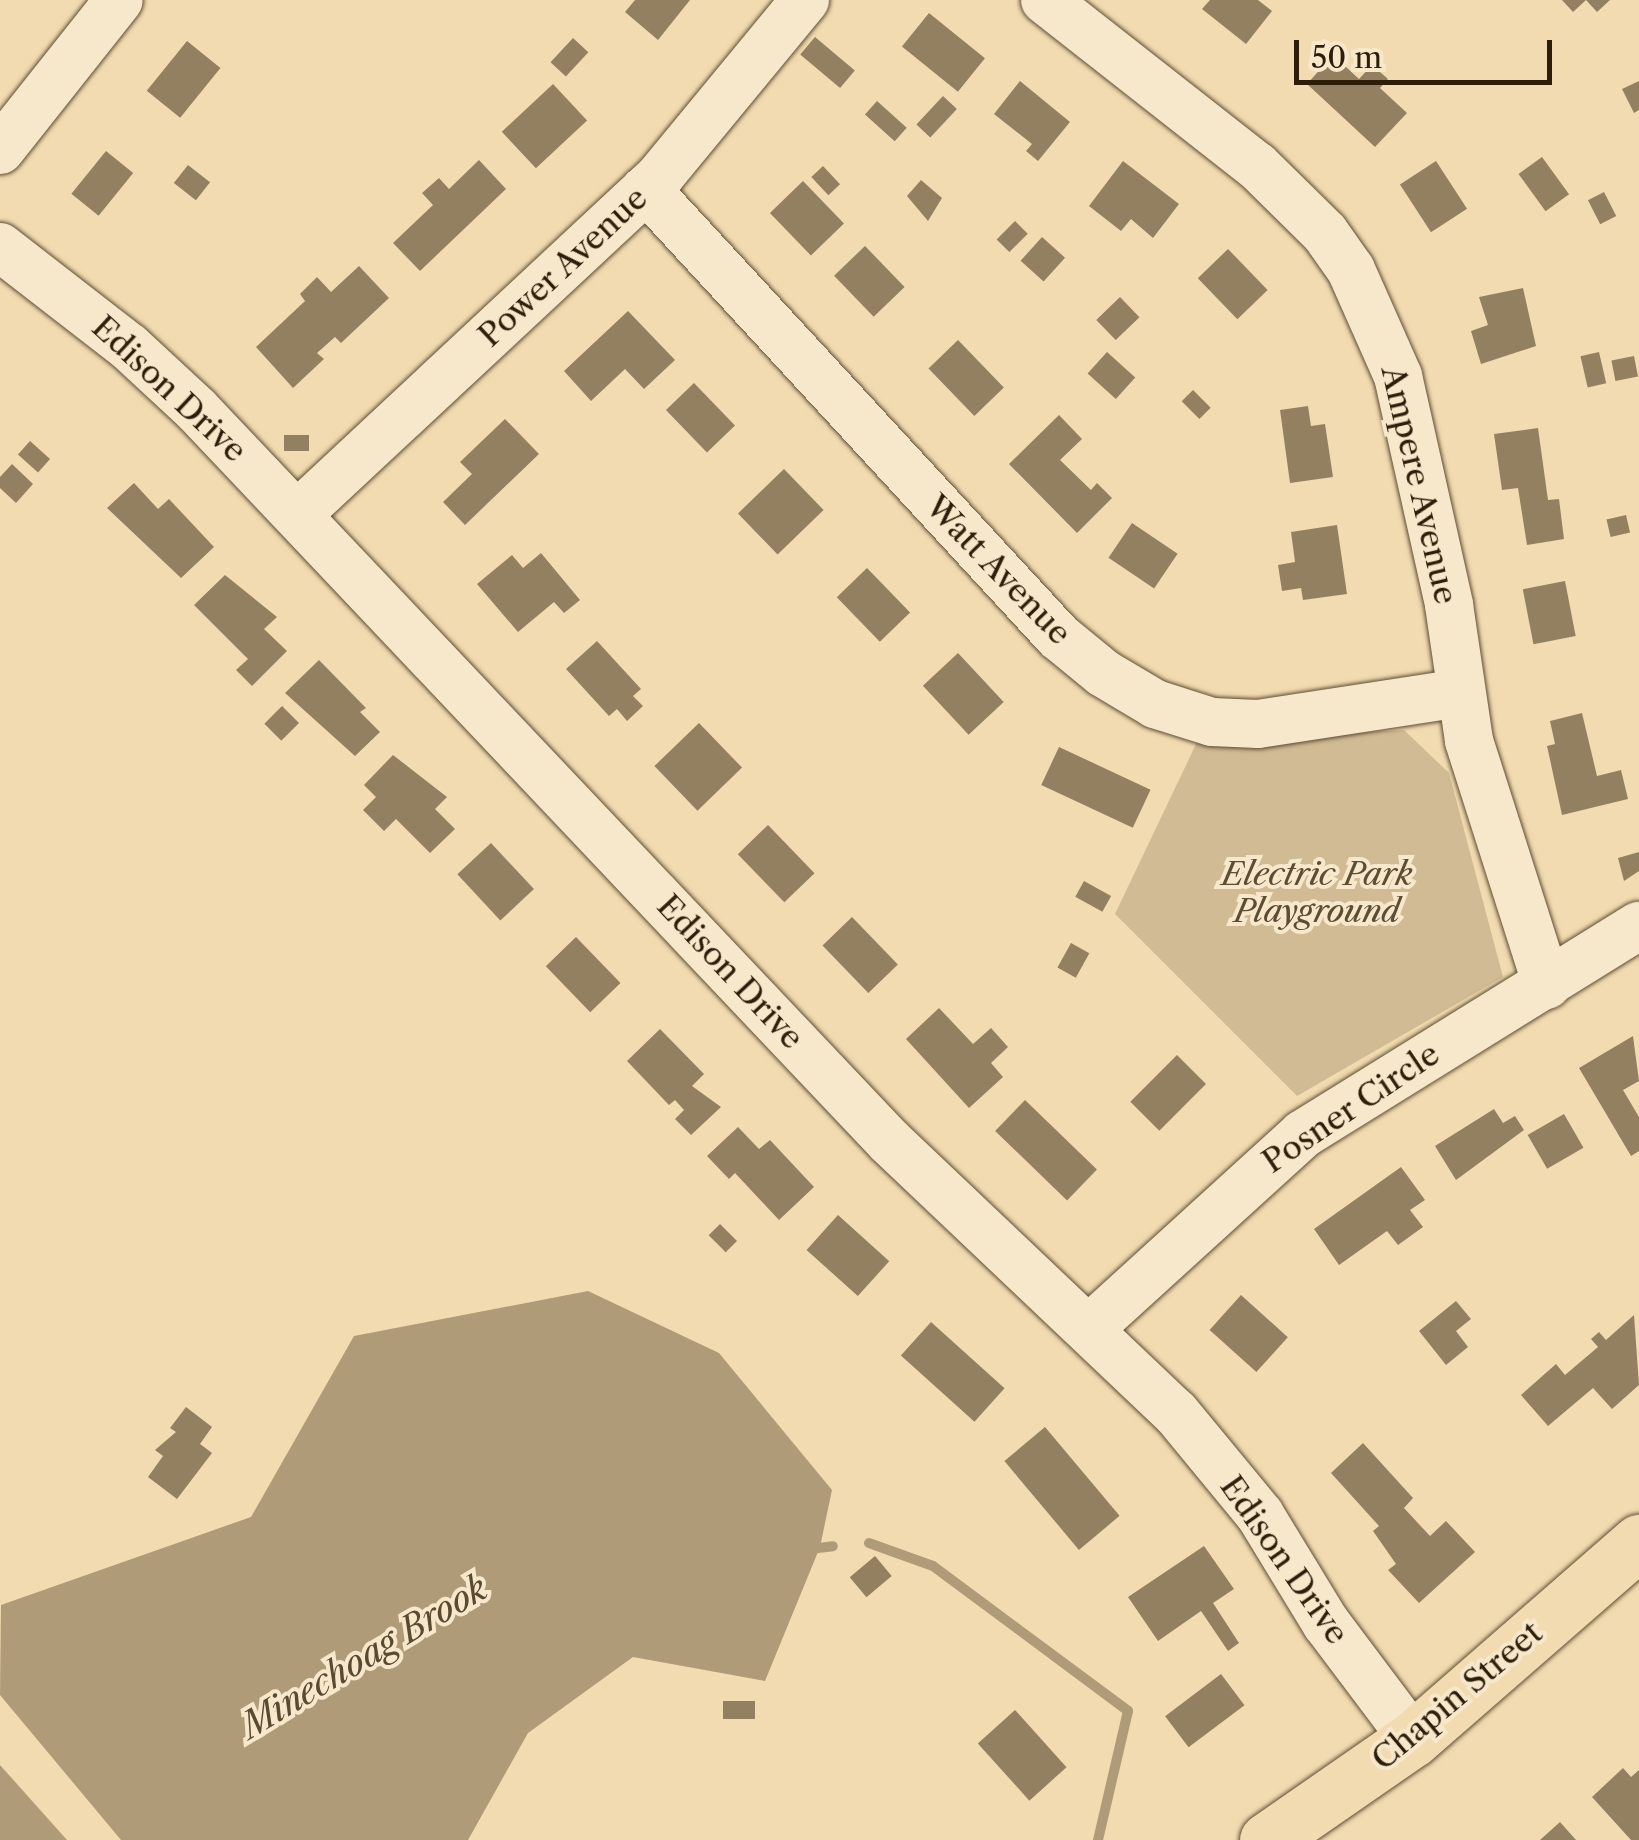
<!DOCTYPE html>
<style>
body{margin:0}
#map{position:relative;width:1639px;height:1840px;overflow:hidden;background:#f2dbb0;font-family:"Libre Caslon Text",serif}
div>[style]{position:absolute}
.green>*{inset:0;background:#d0bb94}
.water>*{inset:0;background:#af9b78}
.stream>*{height:10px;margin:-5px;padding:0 5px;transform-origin:5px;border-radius:5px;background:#af9b78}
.building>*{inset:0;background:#938060;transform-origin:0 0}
.roads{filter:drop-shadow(0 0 2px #5e4d34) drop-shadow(0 0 2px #5e4d34)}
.minor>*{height:48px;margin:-24px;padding:0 24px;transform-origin:24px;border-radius:24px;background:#f7e8cc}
.major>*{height:55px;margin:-27.5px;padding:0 27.5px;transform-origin:27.5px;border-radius:27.5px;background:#f2dbb0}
span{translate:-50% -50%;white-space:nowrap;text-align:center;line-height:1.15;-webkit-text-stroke:8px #f7e8cc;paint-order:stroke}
.street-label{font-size:32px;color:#2c1e0a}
.park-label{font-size:32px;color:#5d4d33;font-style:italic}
.water-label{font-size:35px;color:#5a4a30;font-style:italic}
.scale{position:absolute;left:1294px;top:40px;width:258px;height:45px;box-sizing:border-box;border:5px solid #2c1e0a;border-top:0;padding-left:12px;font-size:30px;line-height:35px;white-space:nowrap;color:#2c1e0a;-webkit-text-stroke:8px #f7e8cc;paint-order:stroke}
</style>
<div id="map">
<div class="green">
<i style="clip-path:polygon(1404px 730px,1449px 773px,1503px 977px,1297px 1096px,1115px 914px,1197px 742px)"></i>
</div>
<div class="water">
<i style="clip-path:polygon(588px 1291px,719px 1353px,832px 1490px,820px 1547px,765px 1681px,633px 1657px,528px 1733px,468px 1840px,121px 1840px,0 1695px,1px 1605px,251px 1517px,354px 1336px)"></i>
<i style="clip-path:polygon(0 1765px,67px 1840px,0 1840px)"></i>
</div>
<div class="stream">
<i style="left:869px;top:1543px;width:68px;rotate:19.8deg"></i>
<i style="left:933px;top:1566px;width:243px;rotate:36.6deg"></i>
<i style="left:1128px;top:1711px;width:132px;rotate:103.1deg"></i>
<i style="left:810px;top:1549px;width:23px;rotate:-7deg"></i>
</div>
<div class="building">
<i style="clip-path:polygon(635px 0,690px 0,658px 40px,625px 12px)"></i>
<i style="clip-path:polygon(1210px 0,1258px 0,1272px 11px,1246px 44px,1202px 9px)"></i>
<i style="clip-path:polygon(1562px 0,1610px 0,1597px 12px,1586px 0,1573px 12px)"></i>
<i style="left:929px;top:13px;width:72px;height:43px;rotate:39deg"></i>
<i style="left:815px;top:37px;width:52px;height:23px;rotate:40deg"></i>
<i style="left:573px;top:38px;width:21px;height:33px;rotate:43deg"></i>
<i style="left:187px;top:41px;width:43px;height:64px;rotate:39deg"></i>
<i style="clip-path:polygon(1333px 55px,1359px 79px,1372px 65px,1388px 79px,1380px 88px,1407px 113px,1375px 147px,1307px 84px)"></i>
<i style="clip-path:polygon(1020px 81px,1070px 122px,1038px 161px,1026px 151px,1032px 144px,994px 114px)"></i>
<i style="clip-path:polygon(1639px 81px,1639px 110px,1634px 113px,1622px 89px)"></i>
<i style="left:553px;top:84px;width:50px;height:70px;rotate:47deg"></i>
<i style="left:943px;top:96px;width:19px;height:39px;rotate:43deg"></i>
<i style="left:877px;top:101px;width:40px;height:18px;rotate:42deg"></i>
<i style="left:106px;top:151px;width:35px;height:55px;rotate:39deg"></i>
<i style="left:1542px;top:157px;width:46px;height:29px;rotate:54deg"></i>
<i style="clip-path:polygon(479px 160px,506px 189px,420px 271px,393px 243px,433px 205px,422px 193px,439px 178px,449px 189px)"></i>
<i style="clip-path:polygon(1123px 161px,1179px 204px,1153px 238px,1131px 219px,1121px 231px,1089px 206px)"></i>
<i style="left:1436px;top:161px;width:57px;height:43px;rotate:57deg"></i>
<i style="left:188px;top:165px;width:28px;height:23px;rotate:38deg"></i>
<i style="left:823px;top:166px;width:25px;height:16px;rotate:47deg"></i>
<i style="clip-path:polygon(921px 180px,942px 198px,928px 221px,907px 196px)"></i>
<i style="left:803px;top:181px;width:59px;height:46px;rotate:46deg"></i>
<i style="left:1604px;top:192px;width:27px;height:18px;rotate:63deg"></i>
<i style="left:1015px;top:221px;width:18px;height:26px;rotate:45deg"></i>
<i style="left:1042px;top:237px;width:31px;height:32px;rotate:42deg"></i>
<i style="left:865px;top:246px;width:57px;height:43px;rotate:46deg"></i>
<i style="left:1228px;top:249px;width:57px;height:42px;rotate:46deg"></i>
<i style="clip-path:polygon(359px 266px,389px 298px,341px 343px,335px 337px,317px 353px,324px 359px,293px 388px,256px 347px,305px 301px,300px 294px,317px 277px,331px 292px)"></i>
<i style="clip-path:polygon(1523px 288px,1536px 346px,1481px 364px,1471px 331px,1488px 325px,1479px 297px)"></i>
<i style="left:1120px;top:297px;width:28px;height:33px;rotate:46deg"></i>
<i style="clip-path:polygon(628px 311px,675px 360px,644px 389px,625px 369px,591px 401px,564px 371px)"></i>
<i style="left:958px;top:340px;width:66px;height:41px;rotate:46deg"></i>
<i style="left:1107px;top:352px;width:38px;height:29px;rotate:42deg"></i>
<i style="left:1599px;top:352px;width:32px;height:19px;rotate:77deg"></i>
<i style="left:1634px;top:356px;width:21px;height:23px;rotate:79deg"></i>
<i style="left:694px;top:383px;width:59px;height:39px;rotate:46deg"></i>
<i style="left:1193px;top:390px;width:25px;height:16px;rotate:45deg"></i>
<i style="clip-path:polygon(1308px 406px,1311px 426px,1325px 424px,1333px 477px,1290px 483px,1280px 410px)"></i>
<i style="clip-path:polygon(1059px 415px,1082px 439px,1060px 460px,1091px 490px,1097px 483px,1112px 498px,1077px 533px,1009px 464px)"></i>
<i style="clip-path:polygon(505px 419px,539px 454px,465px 525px,443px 502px,472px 474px,460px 462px)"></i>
<i style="clip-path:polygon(1538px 428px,1548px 500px,1559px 499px,1564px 539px,1527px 545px,1518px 488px,1502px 490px,1494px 434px)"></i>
<i style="left:284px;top:435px;width:25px;height:16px"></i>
<i style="left:30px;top:441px;width:27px;height:18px;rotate:42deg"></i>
<i style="clip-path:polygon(12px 464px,33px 484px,16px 503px,0 488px,0 477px)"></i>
<i style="left:784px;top:469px;width:57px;height:64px;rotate:46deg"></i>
<i style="clip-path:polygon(134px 483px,158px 509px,169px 499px,214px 547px,181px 578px,107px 508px)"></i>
<i style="left:1626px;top:515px;width:18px;height:20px;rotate:77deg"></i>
<i style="left:1132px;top:523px;width:55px;height:42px;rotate:34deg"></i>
<i style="clip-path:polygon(1337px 525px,1347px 594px,1303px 600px,1301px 588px,1282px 591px,1278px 565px,1295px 562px,1291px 532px)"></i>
<i style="clip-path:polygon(541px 553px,580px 600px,564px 613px,554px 602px,518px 632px,477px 584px,512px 555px,523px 568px)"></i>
<i style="left:867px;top:568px;width:62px;height:42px;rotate:46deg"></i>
<i style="clip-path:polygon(225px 575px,277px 617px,264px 629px,287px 651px,252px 686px,236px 670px,248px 659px,194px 605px)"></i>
<i style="left:1565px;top:581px;width:56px;height:43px;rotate:79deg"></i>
<i style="clip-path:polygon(597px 641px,641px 689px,633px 696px,643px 706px,627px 721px,617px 709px,609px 716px,566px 669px)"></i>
<i style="left:958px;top:653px;width:67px;height:48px;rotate:47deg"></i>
<i style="clip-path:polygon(319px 660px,366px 708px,360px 712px,380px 732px,355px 756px,285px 693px)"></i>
<i style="left:282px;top:706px;width:24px;height:25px;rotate:45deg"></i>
<i style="clip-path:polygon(1582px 713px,1597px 776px,1621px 770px,1628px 799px,1562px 815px,1547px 746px,1555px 744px,1550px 721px)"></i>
<i style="left:699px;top:723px;width:62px;height:62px;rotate:46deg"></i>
<i style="left:1059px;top:747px;width:101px;height:42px;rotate:25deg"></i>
<i style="clip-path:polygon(393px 755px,447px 797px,435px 809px,455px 829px,430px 853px,396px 819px,384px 831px,363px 810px,376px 797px,364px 785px)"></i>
<i style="left:768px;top:825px;width:67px;height:42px;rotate:46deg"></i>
<i style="left:491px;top:843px;width:63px;height:46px;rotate:47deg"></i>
<i style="clip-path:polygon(1639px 852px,1639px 871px,1624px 881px,1618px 858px)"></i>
<i style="left:1084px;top:881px;width:31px;height:18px;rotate:29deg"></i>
<i style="left:852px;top:917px;width:66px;height:41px;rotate:46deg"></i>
<i style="left:576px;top:937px;width:64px;height:42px;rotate:46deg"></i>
<i style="left:1071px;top:943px;width:21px;height:28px;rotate:29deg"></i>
<i style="clip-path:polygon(939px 1008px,973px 1044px,991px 1028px,1008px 1047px,991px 1063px,1003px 1077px,969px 1108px,906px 1039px)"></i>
<i style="clip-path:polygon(660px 1029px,704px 1074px,692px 1086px,721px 1107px,691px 1135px,675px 1119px,684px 1110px,675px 1100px,669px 1105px,627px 1061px)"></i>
<i style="clip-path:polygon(1633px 1036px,1639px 1081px,1623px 1090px,1639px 1117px,1639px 1151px,1631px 1156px,1579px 1068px)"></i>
<i style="left:1177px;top:1055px;width:41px;height:66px;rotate:45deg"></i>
<i style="left:1025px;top:1100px;width:100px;height:43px;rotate:44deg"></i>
<i style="clip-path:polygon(1494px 1109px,1503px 1123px,1515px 1116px,1524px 1130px,1456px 1180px,1435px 1146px)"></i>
<i style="left:1564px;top:1114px;width:39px;height:42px;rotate:60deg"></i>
<i style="clip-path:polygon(738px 1127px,759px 1149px,770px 1140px,814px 1187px,779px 1220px,735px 1173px,729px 1179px,707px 1156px)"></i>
<i style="clip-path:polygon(1401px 1167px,1425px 1200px,1410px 1210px,1423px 1227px,1398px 1245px,1387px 1231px,1339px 1265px,1314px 1229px)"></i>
<i style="left:838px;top:1215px;width:69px;height:47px;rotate:42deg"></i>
<i style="left:720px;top:1224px;width:24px;height:16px;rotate:45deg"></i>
<i style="left:1241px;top:1295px;width:63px;height:47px;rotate:42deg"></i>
<i style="clip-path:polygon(1456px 1301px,1471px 1319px,1456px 1331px,1468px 1347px,1446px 1365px,1419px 1331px)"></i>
<i style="clip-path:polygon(1634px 1315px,1639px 1385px,1612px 1409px,1593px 1388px,1548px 1426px,1521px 1395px,1556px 1364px,1565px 1375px,1598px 1347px,1591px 1339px,1599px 1332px,1606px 1340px)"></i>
<i style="left:931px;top:1322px;width:99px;height:45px;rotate:42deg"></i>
<i style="clip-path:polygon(186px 1407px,212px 1427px,200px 1444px,212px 1453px,177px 1499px,148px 1477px,163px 1456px,155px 1450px,176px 1432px,170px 1428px)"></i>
<i style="left:1045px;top:1427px;width:116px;height:53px;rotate:50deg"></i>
<i style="clip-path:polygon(1363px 1443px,1413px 1498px,1404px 1508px,1430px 1536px,1446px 1521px,1475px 1552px,1419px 1603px,1388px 1570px,1396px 1564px,1373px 1531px,1379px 1526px,1331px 1473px)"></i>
<i style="clip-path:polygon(1204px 1546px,1234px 1589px,1213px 1603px,1239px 1643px,1228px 1651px,1201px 1611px,1158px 1641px,1128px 1597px)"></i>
<i style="left:875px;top:1556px;width:26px;height:33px;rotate:50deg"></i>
<i style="left:1221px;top:1674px;width:39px;height:70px;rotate:53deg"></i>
<i style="left:723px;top:1701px;width:32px;height:18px"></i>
<i style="left:1015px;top:1710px;width:77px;height:50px;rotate:48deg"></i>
<i style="clip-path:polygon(1623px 1768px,1631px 1777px,1639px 1770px,1639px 1840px,1631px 1840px,1592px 1797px)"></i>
<i style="clip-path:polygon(1560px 1822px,1576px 1840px,1540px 1840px)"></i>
</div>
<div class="roads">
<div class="minor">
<i style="left:1045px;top:0;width:269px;rotate:38.1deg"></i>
<i style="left:1257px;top:166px;width:95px;rotate:44.6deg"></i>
<i style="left:1325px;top:233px;width:45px;rotate:54.9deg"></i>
<i style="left:1351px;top:270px;width:116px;rotate:66.1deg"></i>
<i style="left:1398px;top:376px;width:235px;rotate:77.4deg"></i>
<i style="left:1449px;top:605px;width:137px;rotate:81.6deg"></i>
<i style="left:1469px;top:741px;width:256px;rotate:72.3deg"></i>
<i style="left:0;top:150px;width:191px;rotate:-51.6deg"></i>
<i style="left:646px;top:189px;width:608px;rotate:47.33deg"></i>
<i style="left:1058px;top:636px;width:58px;rotate:39.4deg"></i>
<i style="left:1103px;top:673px;width:61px;rotate:30.8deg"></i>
<i style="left:1155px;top:704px;width:60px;rotate:17.5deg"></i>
<i style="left:1212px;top:722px;width:46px;rotate:2.5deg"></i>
<i style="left:1258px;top:724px;width:205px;rotate:-8.7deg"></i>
<i style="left:0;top:247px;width:163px;rotate:37.8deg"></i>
<i style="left:129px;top:347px;width:91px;rotate:42.8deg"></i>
<i style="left:196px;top:409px;width:1008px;rotate:46.57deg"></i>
<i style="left:889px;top:1141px;width:395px;rotate:43.5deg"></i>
<i style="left:1176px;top:1413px;width:132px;rotate:50.5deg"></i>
<i style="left:1260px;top:1515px;width:127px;rotate:58.6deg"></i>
<i style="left:1326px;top:1623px;width:145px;rotate:53.1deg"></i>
<i style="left:299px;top:513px;width:494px;rotate:-43deg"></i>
<i style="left:660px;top:176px;width:228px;rotate:-50.5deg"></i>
<i style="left:1091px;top:1327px;width:287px;rotate:-42.3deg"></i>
<i style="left:1303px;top:1134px;width:395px;rotate:-31.8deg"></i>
</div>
<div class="major">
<i style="left:1267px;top:1840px;width:178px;rotate:-34.7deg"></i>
<i style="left:1413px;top:1739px;width:300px;rotate:-41.1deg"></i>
</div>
</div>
<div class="street-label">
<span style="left:563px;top:267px;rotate:-43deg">Power Avenue</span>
<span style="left:169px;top:389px;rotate:43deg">Edison Drive</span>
<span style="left:1419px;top:485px;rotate:77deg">Ampere Avenue</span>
<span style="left:998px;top:570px;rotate:46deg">Watt Avenue</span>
<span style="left:730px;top:972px;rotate:47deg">Edison Drive</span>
<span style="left:1351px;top:1108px;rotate:-34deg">Posner Circle</span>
<span style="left:1284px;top:1560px;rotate:55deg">Edison Drive</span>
<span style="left:1457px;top:1696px;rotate:-40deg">Chapin Street</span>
</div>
<div class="park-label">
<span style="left:1317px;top:893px">Electric Park<br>Playground</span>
</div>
<div class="water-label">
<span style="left:364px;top:1657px;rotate:-31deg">Minechoag Brook</span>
</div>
<div class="scale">50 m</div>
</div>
